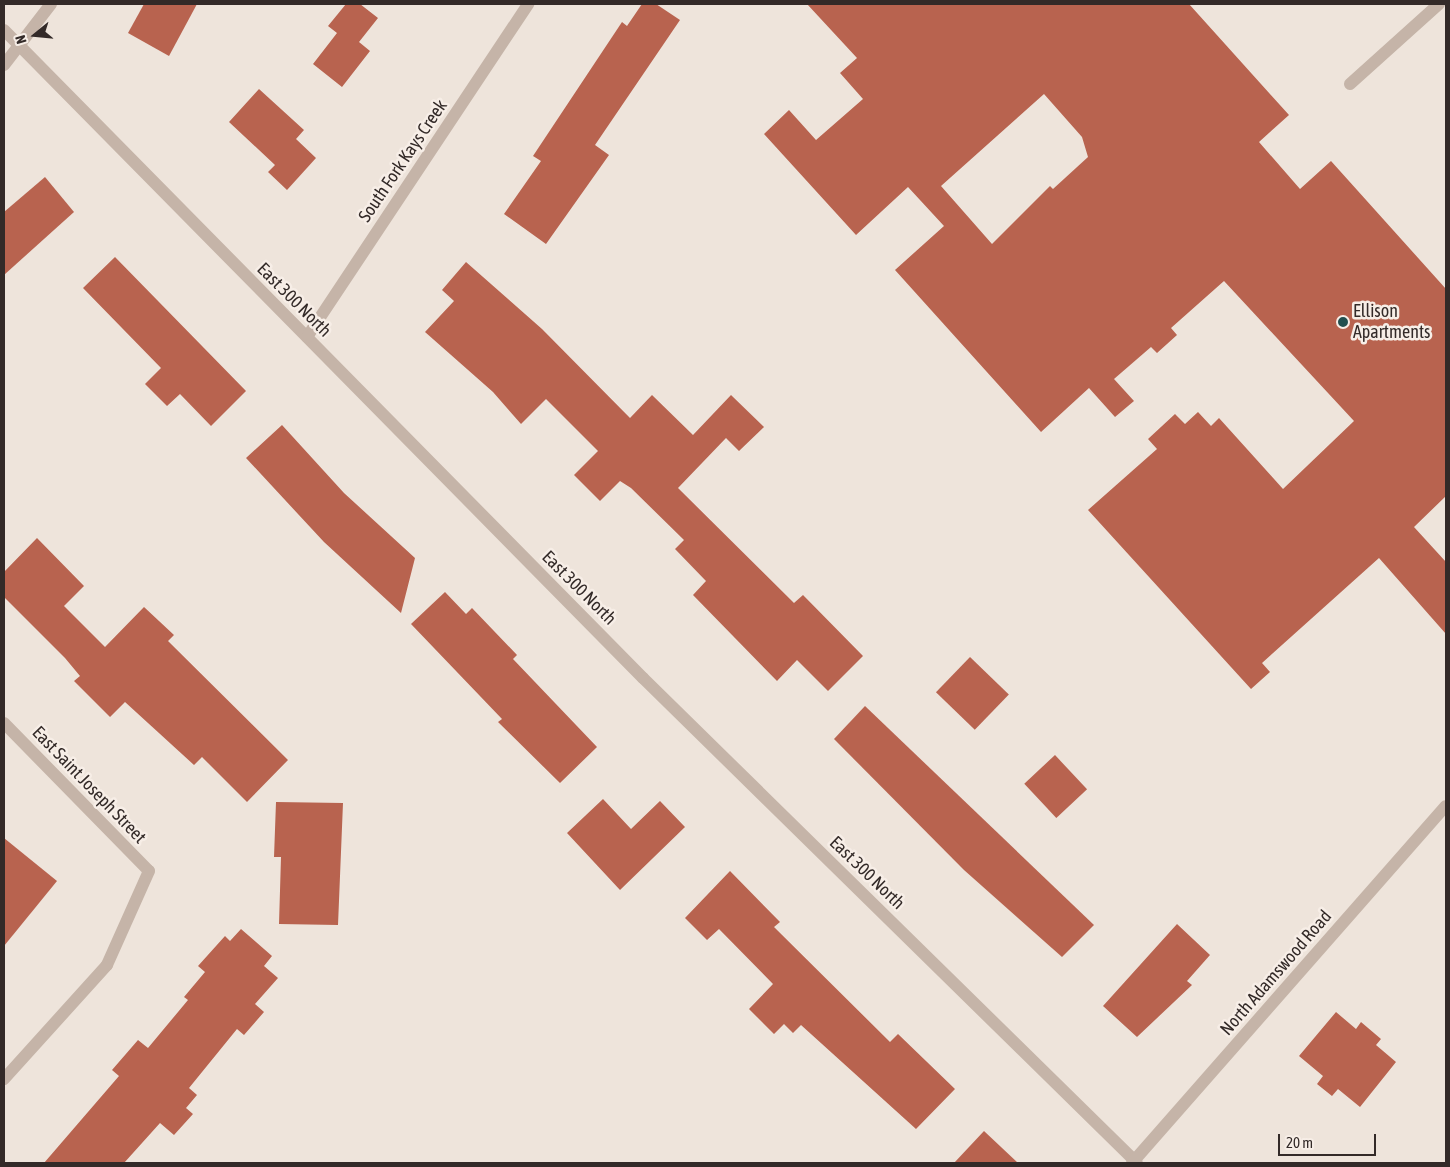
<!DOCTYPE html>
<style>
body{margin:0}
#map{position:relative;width:1450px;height:1167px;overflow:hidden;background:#eee4db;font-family:"Asap Condensed",sans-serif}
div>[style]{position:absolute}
.building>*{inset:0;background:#b8634f;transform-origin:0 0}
.minor>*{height:12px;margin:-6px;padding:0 6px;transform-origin:6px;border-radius:6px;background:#c5b4a8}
.dots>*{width:14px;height:14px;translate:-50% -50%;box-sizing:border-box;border:2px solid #f7eee7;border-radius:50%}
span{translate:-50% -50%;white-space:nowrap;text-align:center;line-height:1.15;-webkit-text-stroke:5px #f7eee7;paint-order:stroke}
.street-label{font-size:18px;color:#332a28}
.poi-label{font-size:18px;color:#332a28}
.left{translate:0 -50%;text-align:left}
.frame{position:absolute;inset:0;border:5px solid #332a28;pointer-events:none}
.north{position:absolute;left:10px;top:10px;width:50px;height:50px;-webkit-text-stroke:4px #f7eee7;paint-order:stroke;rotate:253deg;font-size:14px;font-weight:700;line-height:20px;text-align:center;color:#332a28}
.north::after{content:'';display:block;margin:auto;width:18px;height:22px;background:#332a28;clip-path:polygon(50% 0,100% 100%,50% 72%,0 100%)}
.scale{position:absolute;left:1278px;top:1134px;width:98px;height:22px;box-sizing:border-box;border:2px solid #332a28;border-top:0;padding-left:6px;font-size:15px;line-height:18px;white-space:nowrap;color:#332a28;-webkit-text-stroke:4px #f7eee7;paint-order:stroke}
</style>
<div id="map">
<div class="building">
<i style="clip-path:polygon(144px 4px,197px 4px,169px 56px,128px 33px)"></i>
<i style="clip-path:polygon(346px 4px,360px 4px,378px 18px,359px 42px,370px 51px,342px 87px,313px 64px,337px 33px,328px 26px)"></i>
<i style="clip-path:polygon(642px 4px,656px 4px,680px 20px,595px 145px,609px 155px,546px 244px,504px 214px,541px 161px,533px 156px,622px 22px,627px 26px)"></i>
<i style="clip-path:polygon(evenodd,807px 4px,1189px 4px,1289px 115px,1259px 142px,1300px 189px,1331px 161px,1446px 289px,1446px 496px,1414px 527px,1446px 562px,1446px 634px,1379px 558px,1262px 663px,1270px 672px,1251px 689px,1088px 510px,1157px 449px,1148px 439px,1175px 414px,1185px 424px,1198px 412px,1211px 426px,1219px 418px,1283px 489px,1354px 421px,1224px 281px,1171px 328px,1177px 335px,1157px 353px,1151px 347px,1114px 379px,1134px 401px,1115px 417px,1089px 388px,1041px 432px,895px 270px,944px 226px,908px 187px,856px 235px,764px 134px,789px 110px,816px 140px,863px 99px,840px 73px,857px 58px,807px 4px,1044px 94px,1082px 137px,1088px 157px,1053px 189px,1050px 186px,992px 244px,941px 186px,1044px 94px)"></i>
<i style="clip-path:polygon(259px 89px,304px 130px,296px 139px,316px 158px,287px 190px,268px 172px,275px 165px,229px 122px)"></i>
<i style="clip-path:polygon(45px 177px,74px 212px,4px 275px,4px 212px)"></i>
<i style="clip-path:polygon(115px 257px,246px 391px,211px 426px,180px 394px,167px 406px,145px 384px,161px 368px,83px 288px)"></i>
<i style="clip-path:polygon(466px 262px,542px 329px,630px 418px,652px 395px,693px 435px,731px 395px,764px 427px,739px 451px,726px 438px,678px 488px,794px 603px,803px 595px,863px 656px,828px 691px,797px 660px,777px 681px,693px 595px,706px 581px,675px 549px,684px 540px,631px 488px,620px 481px,600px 501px,574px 475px,598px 451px,546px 399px,521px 424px,493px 392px,425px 332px,454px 301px,442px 290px)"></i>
<i style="clip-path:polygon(282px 425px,344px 493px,415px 558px,401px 613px,324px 542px,246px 458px)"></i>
<i style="clip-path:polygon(37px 538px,84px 586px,64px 606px,105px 647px,144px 607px,174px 635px,168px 641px,288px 760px,247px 802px,202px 757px,194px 765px,125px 702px,110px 717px,74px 681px,80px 676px,65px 658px,4px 597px,4px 572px)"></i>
<i style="clip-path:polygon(445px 592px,466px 614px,472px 608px,517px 655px,513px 659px,597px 747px,560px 783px,498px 722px,502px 719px,411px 624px)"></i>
<i style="left:970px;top:657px;width:54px;height:49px;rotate:44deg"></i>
<i style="clip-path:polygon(865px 706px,1094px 925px,1062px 957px,964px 870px,834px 739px)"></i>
<i style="left:1055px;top:755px;width:47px;height:42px;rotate:47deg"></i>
<i style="clip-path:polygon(603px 799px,631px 829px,660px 801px,685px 827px,620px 890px,567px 833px)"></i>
<i style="clip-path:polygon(276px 802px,343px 803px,338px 925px,279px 924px,281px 857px,274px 857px)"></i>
<i style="clip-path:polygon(4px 838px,57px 881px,4px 946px)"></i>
<i style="clip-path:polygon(730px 871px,780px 922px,774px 927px,890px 1042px,898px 1034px,955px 1089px,916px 1129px,801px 1025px,793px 1033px,784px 1024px,774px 1034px,749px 1009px,773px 984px,719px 929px,707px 940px,685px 918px)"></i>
<i style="clip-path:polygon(1177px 924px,1210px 955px,1187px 981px,1192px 985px,1137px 1037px,1103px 1006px)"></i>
<i style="clip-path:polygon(241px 929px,272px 956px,264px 966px,278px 978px,255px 1004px,264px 1012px,244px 1035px,237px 1029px,189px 1088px,197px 1095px,186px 1108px,193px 1114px,174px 1135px,160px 1123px,124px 1163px,44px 1163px,119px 1076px,112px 1070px,138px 1040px,148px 1048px,188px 1000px,184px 997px,205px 972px,198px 966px,225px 936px,230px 941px)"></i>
<i style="clip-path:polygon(1336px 1012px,1356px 1029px,1361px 1022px,1381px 1039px,1376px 1045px,1396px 1062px,1360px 1107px,1338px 1089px,1332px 1096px,1317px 1084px,1323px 1076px,1299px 1056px)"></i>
<i style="clip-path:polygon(984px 1131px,1018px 1163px,954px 1163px)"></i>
</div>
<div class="minor">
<i style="left:4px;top:30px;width:910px;rotate:45.4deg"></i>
<i style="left:643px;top:678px;width:692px;rotate:44.47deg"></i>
<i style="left:4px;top:65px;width:77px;rotate:-52.4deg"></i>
<i style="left:1350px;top:84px;width:120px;rotate:-42deg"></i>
<i style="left:307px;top:337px;width:400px;rotate:-56.4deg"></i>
<i style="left:4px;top:723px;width:207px;rotate:45.6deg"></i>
<i style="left:149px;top:871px;width:103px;rotate:114.1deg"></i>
<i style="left:107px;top:965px;width:154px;rotate:132.1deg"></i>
<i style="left:1132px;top:1163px;width:475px;rotate:-48.7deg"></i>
</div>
<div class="dots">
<i style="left:1343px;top:322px;background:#224f4f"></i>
</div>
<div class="street-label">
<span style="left:403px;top:161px;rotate:-56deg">South Fork Kays Creek</span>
<span style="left:294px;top:300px;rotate:45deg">East 300 North</span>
<span style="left:579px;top:588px;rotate:45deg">East 300 North</span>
<span style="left:89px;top:785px;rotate:46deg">East Saint Joseph Street</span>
<span style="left:867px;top:873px;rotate:44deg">East 300 North</span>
<span style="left:1276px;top:973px;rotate:-49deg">North Adamswood Road</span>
</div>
<div class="poi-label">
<span class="left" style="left:1353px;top:322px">Ellison<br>Apartments</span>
</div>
<div class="frame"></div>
<div class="north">N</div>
<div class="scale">20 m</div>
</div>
